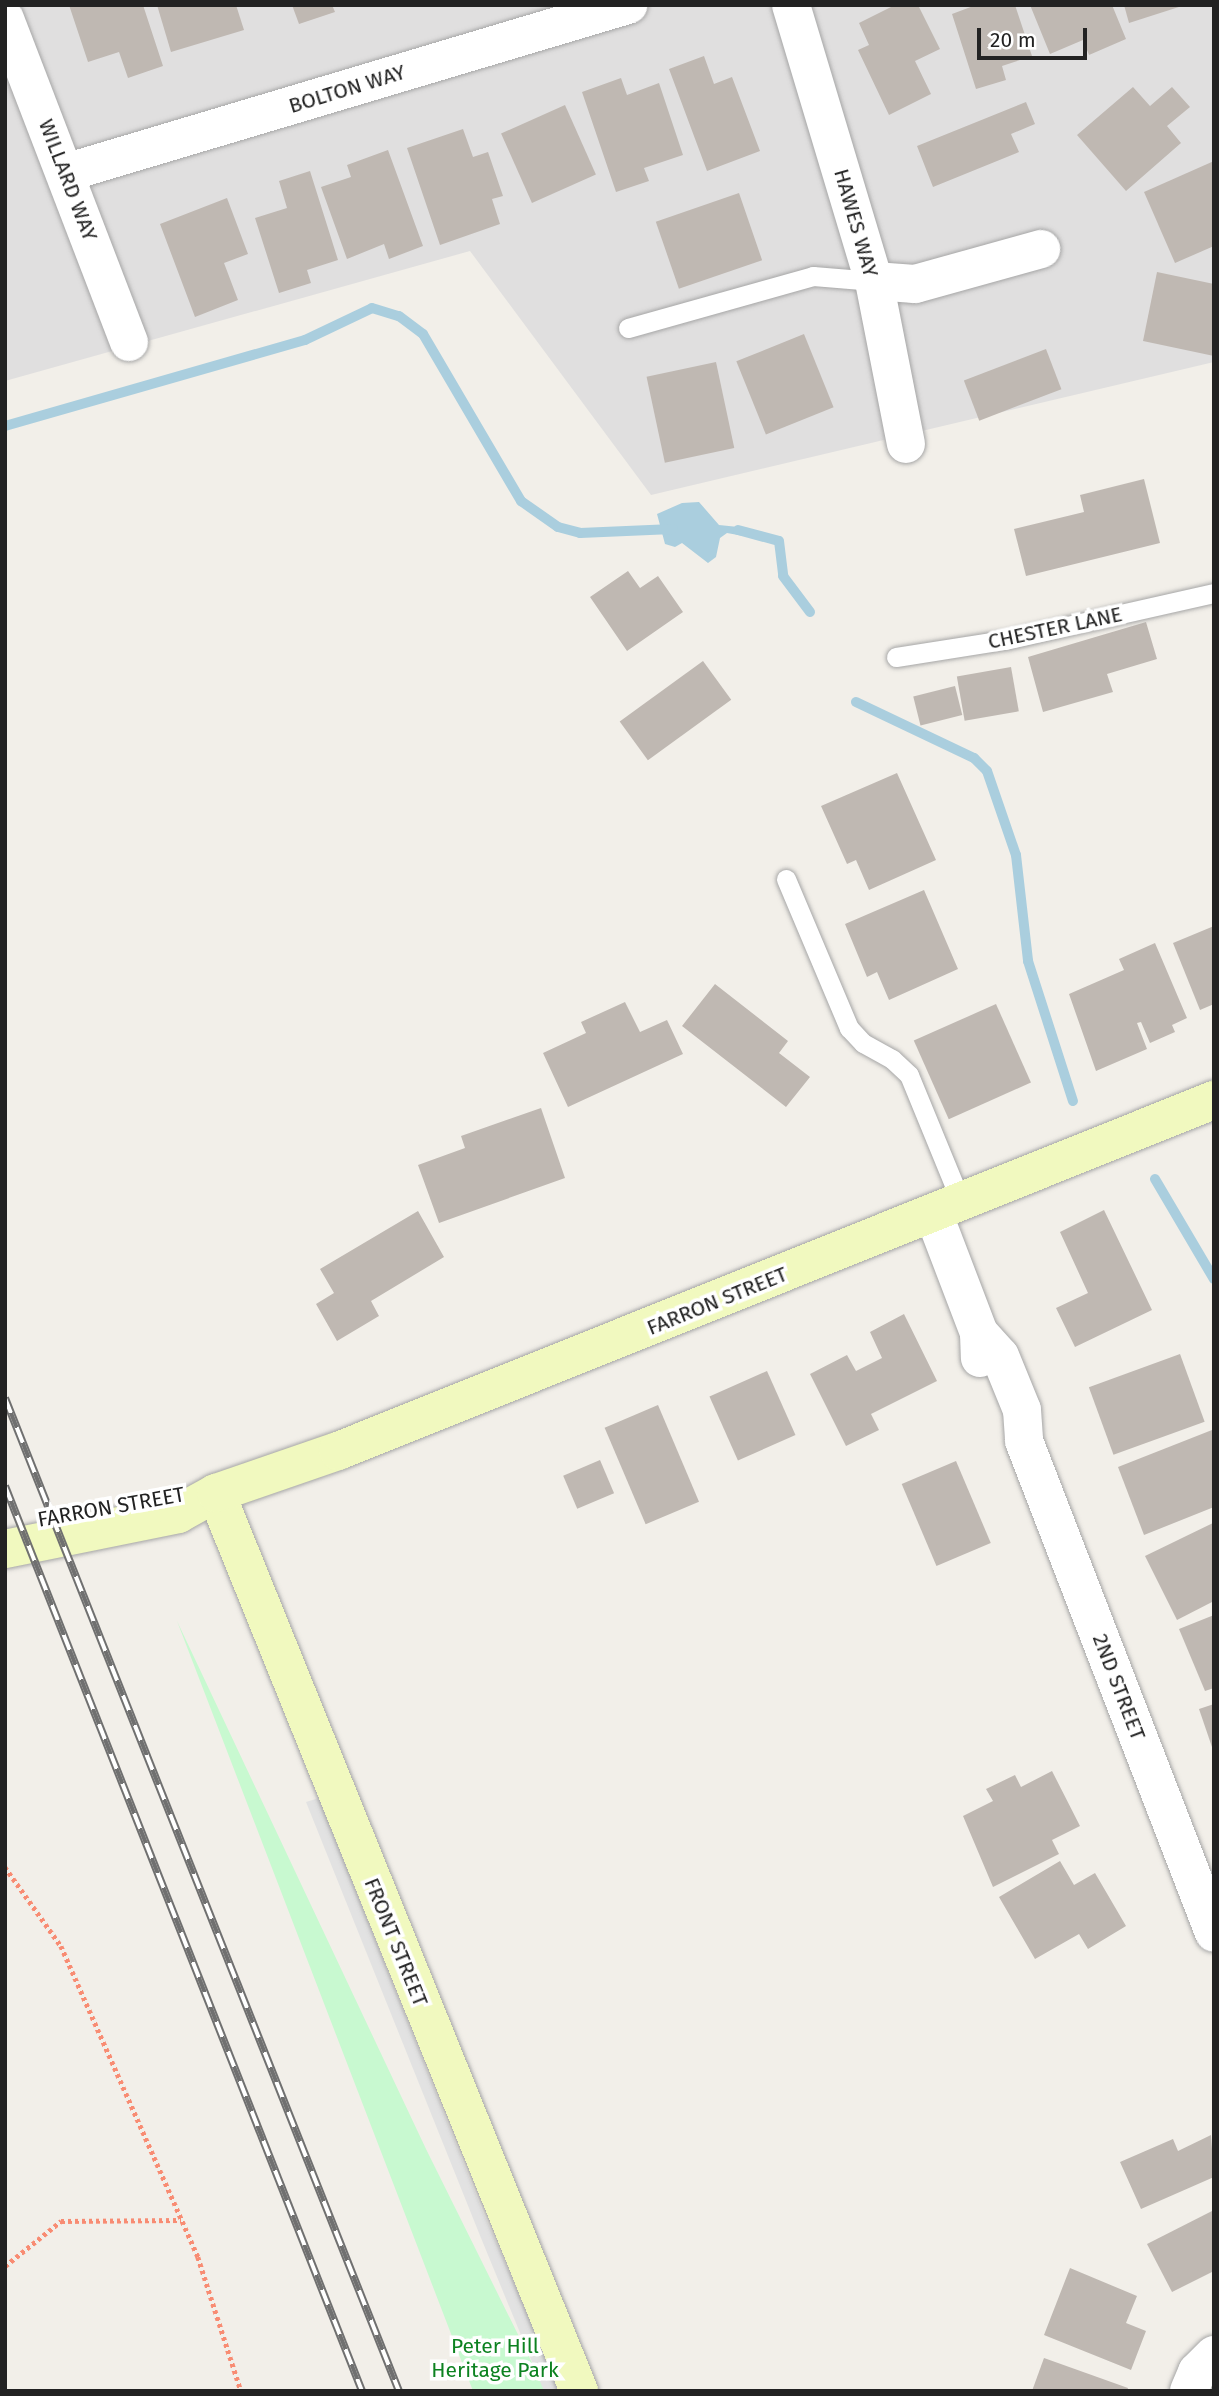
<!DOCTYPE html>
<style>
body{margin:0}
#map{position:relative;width:1219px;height:2396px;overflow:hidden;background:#f2efe9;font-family:"Fira Sans",sans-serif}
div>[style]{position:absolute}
.residential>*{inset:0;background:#e0dfdf}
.park>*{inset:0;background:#c8f9d0}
.parking>*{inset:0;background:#e2e2e2}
.water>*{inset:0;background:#aacede}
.stream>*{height:10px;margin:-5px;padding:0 5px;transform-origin:5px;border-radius:5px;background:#aacede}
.building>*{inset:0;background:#bfb8b2;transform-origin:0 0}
.path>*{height:4.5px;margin-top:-2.25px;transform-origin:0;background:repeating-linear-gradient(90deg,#f88c73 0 3.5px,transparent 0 7px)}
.roads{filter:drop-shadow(0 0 2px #a6a6a6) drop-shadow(0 0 2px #a6a6a6)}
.lane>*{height:19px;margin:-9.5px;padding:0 9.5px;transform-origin:9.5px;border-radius:9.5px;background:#fff}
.street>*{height:38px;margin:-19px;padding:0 19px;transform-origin:19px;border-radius:19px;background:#fff}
.secondary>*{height:38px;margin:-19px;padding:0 19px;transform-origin:19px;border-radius:19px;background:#f1f9bf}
.rail>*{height:8px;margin-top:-4px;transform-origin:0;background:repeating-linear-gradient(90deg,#fff 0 16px,#707070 0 32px);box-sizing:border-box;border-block:2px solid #707070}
span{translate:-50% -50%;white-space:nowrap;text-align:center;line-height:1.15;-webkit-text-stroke:7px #fff;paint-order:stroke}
.street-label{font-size:21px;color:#222}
.park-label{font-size:21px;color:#0d8221}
.frame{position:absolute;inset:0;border:7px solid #222;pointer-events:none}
.scale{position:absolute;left:977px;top:28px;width:110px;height:32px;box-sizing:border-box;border:4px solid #222;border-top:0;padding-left:9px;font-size:21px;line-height:24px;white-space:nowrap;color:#222;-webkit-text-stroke:5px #fff;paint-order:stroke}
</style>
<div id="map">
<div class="residential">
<i style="clip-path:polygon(5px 5px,1214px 5px,1214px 362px,651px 495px,470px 251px,5px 381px)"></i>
</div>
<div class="park">
<i style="clip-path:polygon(177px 1621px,426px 2149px,546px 2391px,473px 2391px)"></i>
</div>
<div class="parking">
<i style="clip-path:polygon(319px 1798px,482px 2210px,561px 2391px,544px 2391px,481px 2238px,306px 1802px)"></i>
</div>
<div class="water">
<i style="clip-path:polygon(699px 502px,719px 525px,748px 528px,750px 533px,749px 537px,727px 533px,720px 538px,716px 557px,708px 563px,682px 543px,675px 547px,665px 544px,657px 514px,682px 503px)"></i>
</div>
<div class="stream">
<i style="left:5px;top:426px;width:312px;rotate:-16deg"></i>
<i style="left:305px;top:340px;width:74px;rotate:-25.5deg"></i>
<i style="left:372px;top:308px;width:28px;rotate:17deg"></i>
<i style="left:399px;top:316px;width:30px;rotate:37deg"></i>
<i style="left:423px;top:334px;width:194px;rotate:59.6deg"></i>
<i style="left:521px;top:501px;width:45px;rotate:35.1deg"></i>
<i style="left:558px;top:527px;width:23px;rotate:15deg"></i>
<i style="left:580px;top:533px;width:93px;rotate:-2.5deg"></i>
<i style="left:738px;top:530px;width:42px;rotate:15deg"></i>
<i style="left:779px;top:541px;width:35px;rotate:83deg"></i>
<i style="left:783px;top:576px;width:45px;rotate:53.1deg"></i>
<i style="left:856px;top:702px;width:131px;rotate:25.4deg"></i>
<i style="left:974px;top:758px;width:18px;rotate:45deg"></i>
<i style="left:987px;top:771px;width:89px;rotate:71deg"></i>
<i style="left:1016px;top:855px;width:107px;rotate:83.5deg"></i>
<i style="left:1028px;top:961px;width:147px;rotate:72.2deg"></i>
<i style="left:1155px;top:1179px;width:116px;rotate:59.5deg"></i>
</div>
<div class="building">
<i style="clip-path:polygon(69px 5px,143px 5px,163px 66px,128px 78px,119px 52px,88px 62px)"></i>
<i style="clip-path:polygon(157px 5px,236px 5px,244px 30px,171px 52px)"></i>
<i style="clip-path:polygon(292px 5px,332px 5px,335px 12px,299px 24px)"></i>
<i style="clip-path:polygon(895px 5px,918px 5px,940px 49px,915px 61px,931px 94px,889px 115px,858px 50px,869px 45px,859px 23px)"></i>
<i style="clip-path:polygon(976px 5px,1015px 5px,1032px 56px,1002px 66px,1006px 80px,976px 89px,952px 14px)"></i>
<i style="clip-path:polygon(1030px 5px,1112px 5px,1126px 39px,1089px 55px,1083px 40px,1050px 54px)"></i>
<i style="clip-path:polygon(1124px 5px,1182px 5px,1182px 6px,1129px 23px)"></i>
<i style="clip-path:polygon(704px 56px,714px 84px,732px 77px,760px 151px,707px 171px,669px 69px)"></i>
<i style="clip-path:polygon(621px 78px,627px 95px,659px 83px,683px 155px,644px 168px,649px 181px,616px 192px,582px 92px)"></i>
<i style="clip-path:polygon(1133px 87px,1150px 106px,1172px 87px,1190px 107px,1167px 126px,1181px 143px,1126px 191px,1077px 135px)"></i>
<i style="clip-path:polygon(1026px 102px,1035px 124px,1011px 134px,1019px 152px,933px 187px,917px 146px)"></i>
<i style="left:565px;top:105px;width:76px;height:70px;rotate:66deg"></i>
<i style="clip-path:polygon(463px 129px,473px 157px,488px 152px,503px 196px,492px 199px,500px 224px,440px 245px,407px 148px)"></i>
<i style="clip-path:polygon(388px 150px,423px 246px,389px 259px,384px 244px,347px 259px,321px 187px,351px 177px,347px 165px)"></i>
<i style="clip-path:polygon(1214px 161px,1214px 246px,1175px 263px,1144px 192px)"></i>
<i style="clip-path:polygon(310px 171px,338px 260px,307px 270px,311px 283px,279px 293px,255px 218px,287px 208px,279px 181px)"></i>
<i style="left:739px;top:193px;width:71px;height:88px;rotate:71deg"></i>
<i style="clip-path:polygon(227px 198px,248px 254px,224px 263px,238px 300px,195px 317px,160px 224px)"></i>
<i style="clip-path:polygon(1157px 272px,1214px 284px,1214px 356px,1143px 341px)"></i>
<i style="left:804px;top:334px;width:79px;height:73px;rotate:68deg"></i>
<i style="left:1046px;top:349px;width:43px;height:88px;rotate:69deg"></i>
<i style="left:716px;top:362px;width:88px;height:71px;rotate:78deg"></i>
<i style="clip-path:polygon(1144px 479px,1160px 543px,1026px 576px,1014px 529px,1084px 512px,1080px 495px)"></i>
<i style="clip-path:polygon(628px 571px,640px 588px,658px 576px,683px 612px,627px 651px,590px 597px)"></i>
<i style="clip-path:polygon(1146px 622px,1157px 659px,1107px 674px,1113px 692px,1043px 712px,1028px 657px)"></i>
<i style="left:703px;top:661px;width:48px;height:103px;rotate:54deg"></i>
<i style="left:1011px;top:667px;width:45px;height:55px;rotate:80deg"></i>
<i style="left:955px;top:686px;width:30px;height:43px;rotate:76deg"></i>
<i style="clip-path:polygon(897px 773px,936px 860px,869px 890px,856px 860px,847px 864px,821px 806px)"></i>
<i style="clip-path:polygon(924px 890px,958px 969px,889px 1000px,877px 972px,867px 977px,845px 924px)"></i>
<i style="clip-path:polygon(1214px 926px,1214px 1004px,1200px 1010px,1173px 943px)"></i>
<i style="clip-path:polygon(1155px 943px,1187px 1018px,1172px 1025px,1175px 1032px,1150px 1043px,1141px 1022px,1137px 1023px,1147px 1049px,1096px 1071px,1069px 994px,1124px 970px,1119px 959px)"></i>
<i style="clip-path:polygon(715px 984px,788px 1041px,779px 1053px,810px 1077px,786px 1107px,682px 1026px)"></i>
<i style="clip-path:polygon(625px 1002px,640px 1032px,667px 1020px,683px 1054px,568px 1107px,543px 1053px,586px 1033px,581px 1022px)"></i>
<i style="left:996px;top:1004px;width:86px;height:90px;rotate:66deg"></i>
<i style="clip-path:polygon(541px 1108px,565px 1178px,439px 1223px,418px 1165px,465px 1148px,461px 1136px)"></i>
<i style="clip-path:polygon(1104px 1210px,1152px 1310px,1075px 1347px,1056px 1308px,1088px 1293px,1060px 1232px)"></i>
<i style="clip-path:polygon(418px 1211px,444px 1257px,371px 1301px,379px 1316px,337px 1341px,316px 1304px,334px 1293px,320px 1269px)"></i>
<i style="clip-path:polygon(904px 1314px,937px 1381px,871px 1414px,879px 1430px,846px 1446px,810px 1374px,847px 1355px,856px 1371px,882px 1358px,870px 1332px)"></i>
<i style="left:1180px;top:1354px;width:72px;height:97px;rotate:70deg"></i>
<i style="left:767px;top:1371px;width:70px;height:63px;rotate:66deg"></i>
<i style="left:658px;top:1405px;width:105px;height:58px;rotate:67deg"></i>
<i style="clip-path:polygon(1212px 1430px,1214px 1507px,1144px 1535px,1118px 1467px)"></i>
<i style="left:600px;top:1460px;width:36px;height:40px;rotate:67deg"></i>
<i style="left:956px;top:1461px;width:89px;height:59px;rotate:67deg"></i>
<i style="clip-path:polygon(1213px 1523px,1214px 1601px,1177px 1620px,1145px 1556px)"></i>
<i style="clip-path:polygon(1214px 1615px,1214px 1688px,1205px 1691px,1179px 1629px)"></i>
<i style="clip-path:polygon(1214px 1704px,1214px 1750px,1213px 1750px,1199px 1709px)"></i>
<i style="clip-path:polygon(1052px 1771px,1080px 1826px,1052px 1840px,1059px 1854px,993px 1887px,963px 1816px,993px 1801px,986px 1789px,1015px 1775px,1021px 1787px)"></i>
<i style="clip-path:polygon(1060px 1861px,1074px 1885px,1095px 1873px,1126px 1926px,1088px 1949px,1079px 1934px,1035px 1959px,999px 1897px)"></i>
<i style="clip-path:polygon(1211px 2135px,1214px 2177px,1141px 2209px,1120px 2162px,1173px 2139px,1178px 2151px)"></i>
<i style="clip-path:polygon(1214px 2210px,1214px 2271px,1172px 2292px,1147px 2244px)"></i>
<i style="clip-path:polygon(1070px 2268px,1137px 2296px,1126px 2323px,1146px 2331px,1131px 2370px,1044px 2335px)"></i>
<i style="clip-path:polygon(1044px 2358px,1128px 2388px,1127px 2391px,1032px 2391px)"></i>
</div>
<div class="path">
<i style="left:5px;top:1867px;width:97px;rotate:54.7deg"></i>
<i style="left:61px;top:1946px;width:340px;rotate:66.2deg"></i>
<i style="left:198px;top:2257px;width:141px;rotate:72.2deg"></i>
<i style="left:5px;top:2266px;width:72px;rotate:-38.8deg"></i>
<i style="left:61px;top:2221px;width:120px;rotate:-0.5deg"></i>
</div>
<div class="roads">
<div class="lane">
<i style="left:628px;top:328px;width:192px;rotate:-15.7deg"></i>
<i style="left:813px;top:276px;width:61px;rotate:4.7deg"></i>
<i style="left:896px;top:657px;width:110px;rotate:-8.9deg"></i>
<i style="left:1005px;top:640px;width:214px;rotate:-12.7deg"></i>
<i style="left:786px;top:879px;width:162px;rotate:67.1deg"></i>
<i style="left:849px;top:1028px;width:21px;rotate:47deg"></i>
<i style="left:863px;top:1043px;width:33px;rotate:29deg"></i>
<i style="left:892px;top:1059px;width:23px;rotate:43deg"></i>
<i style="left:909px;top:1075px;width:139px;rotate:67.7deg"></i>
</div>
<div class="street">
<i style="left:791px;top:5px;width:288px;rotate:73.3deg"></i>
<i style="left:874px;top:281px;width:166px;rotate:78.9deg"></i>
<i style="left:5px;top:19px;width:346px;rotate:69deg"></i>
<i style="left:65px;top:173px;width:588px;rotate:-16.62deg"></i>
<i style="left:874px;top:281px;width:41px;rotate:4.2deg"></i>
<i style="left:915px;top:284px;width:131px;rotate:-15.5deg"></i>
<i style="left:934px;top:1215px;width:126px;rotate:69.1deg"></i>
<i style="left:979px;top:1333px;width:25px;rotate:88deg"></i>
<i style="left:979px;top:1333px;width:31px;rotate:48deg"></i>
<i style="left:1000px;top:1356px;width:58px;rotate:67.8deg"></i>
<i style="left:1022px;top:1410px;width:31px;rotate:86deg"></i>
<i style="left:1024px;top:1441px;width:527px;rotate:68.88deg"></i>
<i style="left:1189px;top:2391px;width:21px;rotate:-67deg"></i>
<i style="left:1197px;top:2372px;width:24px;rotate:-45deg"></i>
</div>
<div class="secondary">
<i style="left:216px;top:1493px;width:969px;rotate:67.99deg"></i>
<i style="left:5px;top:1549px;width:177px;rotate:-11.4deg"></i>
<i style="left:178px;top:1514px;width:43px;rotate:-28.9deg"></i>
<i style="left:216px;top:1493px;width:129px;rotate:-19deg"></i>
<i style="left:338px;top:1451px;width:944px;rotate:-21.84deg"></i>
</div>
</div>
<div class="rail">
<i style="left:5px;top:1398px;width:1068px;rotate:68.36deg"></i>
<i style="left:5px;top:1486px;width:973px;rotate:68.47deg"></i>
</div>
<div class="street-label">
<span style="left:347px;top:89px;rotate:-17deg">BOLTON WAY</span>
<span style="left:68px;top:180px;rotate:69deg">WILLARD WAY</span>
<span style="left:856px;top:223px;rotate:74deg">HAWES WAY</span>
<span style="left:1055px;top:628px;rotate:-12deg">CHESTER LANE</span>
<span style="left:717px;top:1301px;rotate:-22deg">FARRON STREET</span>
<span style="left:111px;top:1507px;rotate:-10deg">FARRON STREET</span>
<span style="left:1119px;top:1687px;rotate:69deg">2ND STREET</span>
<span style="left:396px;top:1942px;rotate:68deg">FRONT STREET</span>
</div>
<div class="park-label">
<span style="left:495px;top:2358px">Peter Hill<br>Heritage Park</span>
</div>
<div class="frame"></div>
<div class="scale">20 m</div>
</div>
